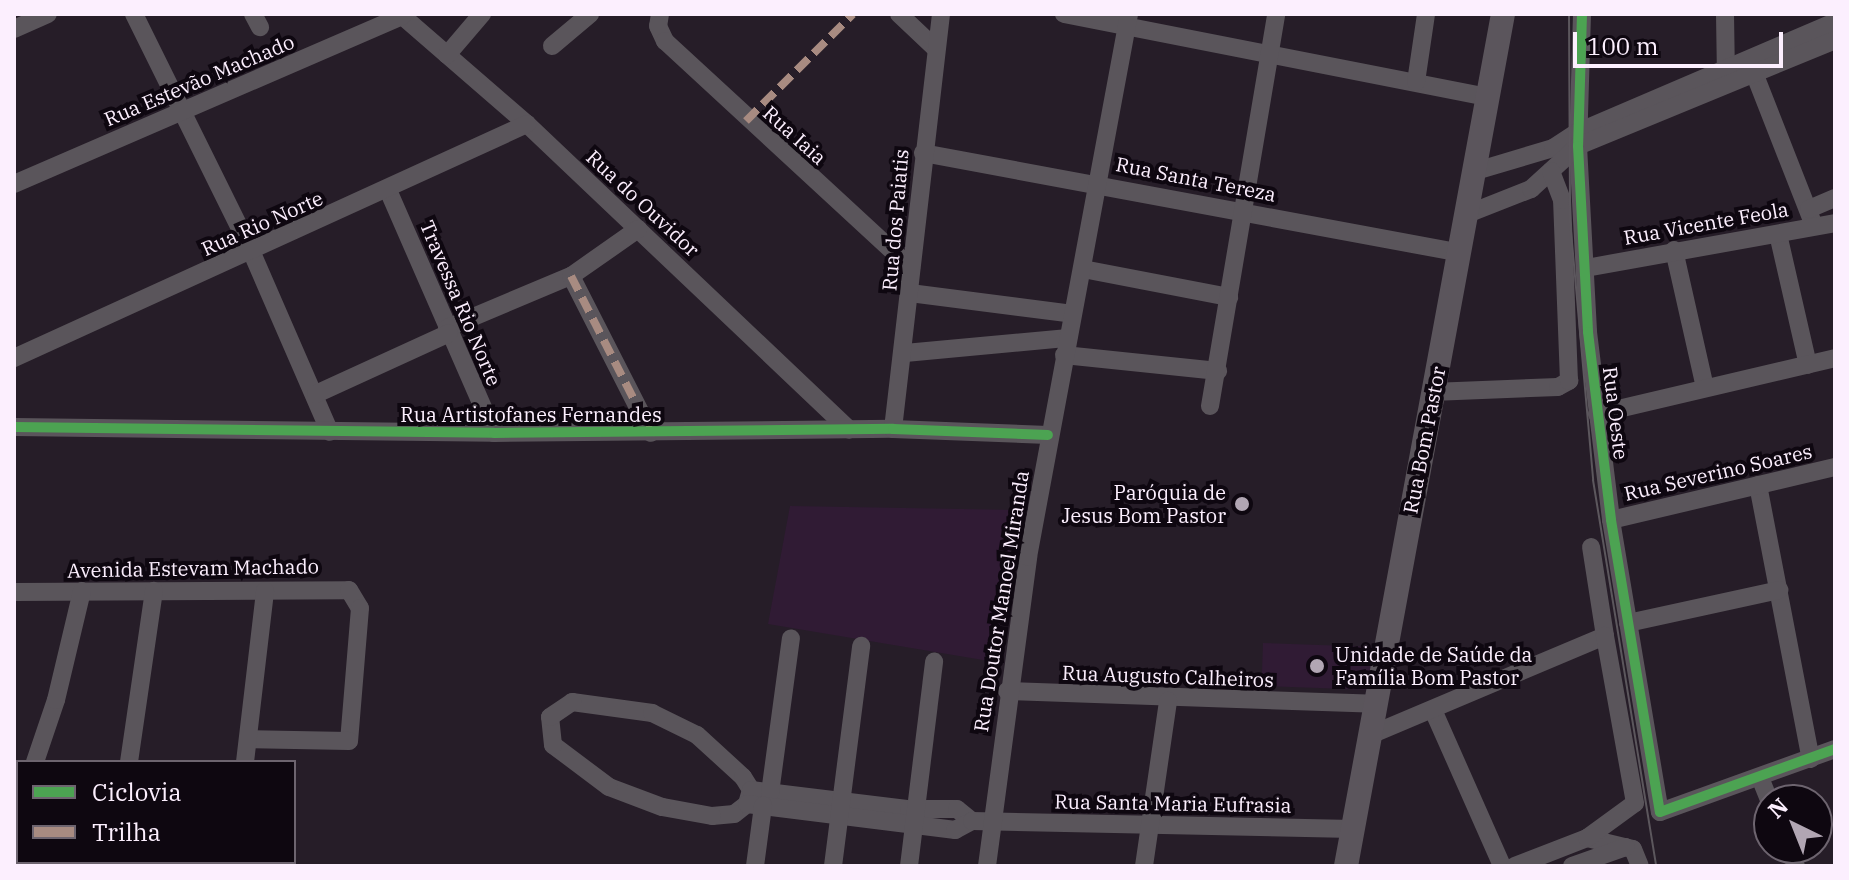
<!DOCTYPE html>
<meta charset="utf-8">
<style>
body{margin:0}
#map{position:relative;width:1849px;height:880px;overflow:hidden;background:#261d28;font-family:"IBM Plex Serif",serif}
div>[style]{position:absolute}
.built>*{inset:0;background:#301b34;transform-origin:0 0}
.minor>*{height:18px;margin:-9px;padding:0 9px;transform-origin:9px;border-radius:9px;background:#5a555b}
.major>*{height:24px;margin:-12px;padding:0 12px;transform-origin:12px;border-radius:12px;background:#5b555c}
.tram>*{height:2px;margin:-1px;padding:0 1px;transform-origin:1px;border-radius:1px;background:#5c575d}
.quiet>*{height:8px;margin-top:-4px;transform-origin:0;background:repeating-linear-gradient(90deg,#a88b81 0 16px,transparent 0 24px)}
.cycleway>*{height:10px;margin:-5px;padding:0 5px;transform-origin:5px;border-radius:5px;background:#4ca352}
.dots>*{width:22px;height:22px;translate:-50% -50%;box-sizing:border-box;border:4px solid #0e0710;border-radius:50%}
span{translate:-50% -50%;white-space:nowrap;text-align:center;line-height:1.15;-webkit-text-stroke:8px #0e0710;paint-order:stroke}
.street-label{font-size:20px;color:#fceffe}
.poi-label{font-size:20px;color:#fceffe}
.right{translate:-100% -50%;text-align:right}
.left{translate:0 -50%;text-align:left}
.frame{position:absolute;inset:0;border:16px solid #fceffe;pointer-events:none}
.legend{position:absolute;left:16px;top:760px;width:280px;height:104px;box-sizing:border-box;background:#0e0710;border:2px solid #6d646f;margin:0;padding:10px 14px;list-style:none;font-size:24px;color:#fceffe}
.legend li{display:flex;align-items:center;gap:16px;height:40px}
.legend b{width:40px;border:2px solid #6d646f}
.north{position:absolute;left:1753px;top:784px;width:80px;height:80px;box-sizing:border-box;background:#0e0710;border:2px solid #6d646f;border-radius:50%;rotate:317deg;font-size:22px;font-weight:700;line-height:32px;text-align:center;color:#fceffe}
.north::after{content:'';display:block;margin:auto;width:28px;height:36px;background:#b1a6b3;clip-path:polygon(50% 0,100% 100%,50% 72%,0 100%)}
.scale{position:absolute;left:1573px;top:32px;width:210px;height:36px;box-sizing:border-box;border:4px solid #fceffe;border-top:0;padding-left:10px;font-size:24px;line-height:28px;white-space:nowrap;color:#fceffe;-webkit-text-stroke:6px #0e0710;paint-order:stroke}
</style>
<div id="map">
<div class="built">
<i style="clip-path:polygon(790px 506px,1022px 510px,1010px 550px,995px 662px,768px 624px)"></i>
<i style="left:1263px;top:643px;width:113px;height:43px;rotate:2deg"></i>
</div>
<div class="minor">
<i style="left:134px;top:14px;width:267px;rotate:63.7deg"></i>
<i style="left:252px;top:253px;width:195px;rotate:66.5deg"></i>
<i style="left:253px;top:14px;width:15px;rotate:62deg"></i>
<i style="left:400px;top:14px;width:168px;rotate:40.9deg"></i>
<i style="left:527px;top:124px;width:444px;rotate:43.5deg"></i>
<i style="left:660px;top:14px;width:12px;rotate:99deg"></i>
<i style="left:658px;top:26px;width:17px;rotate:65deg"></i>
<i style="left:665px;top:41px;width:335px;rotate:42.7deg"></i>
<i style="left:899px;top:14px;width:51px;rotate:43.4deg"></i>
<i style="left:1064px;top:14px;width:432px;rotate:11.1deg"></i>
<i style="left:1582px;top:14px;width:132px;rotate:91.7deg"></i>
<i style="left:1578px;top:146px;width:186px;rotate:86.9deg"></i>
<i style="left:1588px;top:332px;width:189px;rotate:83deg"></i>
<i style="left:1611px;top:520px;width:296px;rotate:80.5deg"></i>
<i style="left:1660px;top:812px;width:186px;rotate:-19.8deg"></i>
<i style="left:1725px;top:14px;width:65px;rotate:89.1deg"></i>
<i style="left:14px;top:29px;width:37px;rotate:-24deg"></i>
<i style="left:552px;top:46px;width:50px;rotate:-40.1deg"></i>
<i style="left:447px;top:55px;width:54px;rotate:-49.5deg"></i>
<i style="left:1751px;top:65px;width:173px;rotate:68.6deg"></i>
<i style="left:1416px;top:82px;width:69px;rotate:-81.6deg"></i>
<i style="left:923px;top:153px;width:547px;rotate:10.53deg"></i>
<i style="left:1476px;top:171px;width:80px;rotate:-16.6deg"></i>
<i style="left:1553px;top:148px;width:30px;rotate:-33deg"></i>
<i style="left:1578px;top:132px;width:280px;rotate:-23.2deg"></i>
<i style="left:14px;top:184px;width:423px;rotate:-23.4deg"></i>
<i style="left:388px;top:190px;width:265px;rotate:66.4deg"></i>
<i style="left:1809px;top:209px;width:28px;rotate:-23deg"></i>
<i style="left:1470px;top:213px;width:66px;rotate:-21.5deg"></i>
<i style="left:1531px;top:189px;width:64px;rotate:-42.5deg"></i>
<i style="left:1578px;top:146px;width:278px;rotate:-22.4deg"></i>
<i style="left:1778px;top:234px;width:134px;rotate:77.1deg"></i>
<i style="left:1674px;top:250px;width:141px;rotate:77.3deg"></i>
<i style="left:1586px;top:268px;width:253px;rotate:-10.2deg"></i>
<i style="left:1083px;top:269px;width:149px;rotate:10.9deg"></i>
<i style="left:571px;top:276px;width:176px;rotate:63deg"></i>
<i style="left:910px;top:293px;width:164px;rotate:7.3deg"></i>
<i style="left:447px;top:328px;width:134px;rotate:-22.8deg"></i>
<i style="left:571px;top:276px;width:82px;rotate:-35deg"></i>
<i style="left:905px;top:353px;width:164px;rotate:-5.3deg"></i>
<i style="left:1064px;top:355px;width:155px;rotate:5.9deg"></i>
<i style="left:14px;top:358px;width:564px;rotate:-24.52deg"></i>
<i style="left:1432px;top:392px;width:126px;rotate:-2.3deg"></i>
<i style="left:1558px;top:387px;width:13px;rotate:-29deg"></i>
<i style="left:1569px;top:381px;width:181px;rotate:-92.2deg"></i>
<i style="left:1562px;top:200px;width:31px;rotate:-111deg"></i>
<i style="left:316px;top:394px;width:146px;rotate:-24.6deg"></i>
<i style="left:1210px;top:406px;width:398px;rotate:-80.4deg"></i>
<i style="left:1597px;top:414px;width:244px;rotate:-13.2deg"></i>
<i style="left:14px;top:427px;width:480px;rotate:0.7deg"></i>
<i style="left:494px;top:433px;width:399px;rotate:-0.6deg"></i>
<i style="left:893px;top:429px;width:155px;rotate:2.2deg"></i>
<i style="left:893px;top:429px;width:418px;rotate:-83.4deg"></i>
<i style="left:1758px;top:485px;width:279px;rotate:79.1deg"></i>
<i style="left:1611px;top:520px;width:230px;rotate:-13.3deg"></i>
<i style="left:14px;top:592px;width:335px;rotate:-0.3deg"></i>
<i style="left:349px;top:590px;width:21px;rotate:59deg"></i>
<i style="left:360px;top:608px;width:133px;rotate:94.7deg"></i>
<i style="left:349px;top:741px;width:101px;rotate:-178.9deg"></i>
<i style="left:1628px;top:623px;width:155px;rotate:-12.3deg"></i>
<i style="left:1007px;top:691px;width:368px;rotate:2deg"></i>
<i style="left:572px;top:702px;width:81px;rotate:7.8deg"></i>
<i style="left:652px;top:713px;width:50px;rotate:26.1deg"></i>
<i style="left:697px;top:735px;width:62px;rotate:42.4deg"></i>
<i style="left:743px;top:777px;width:15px;rotate:58deg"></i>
<i style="left:751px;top:790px;width:15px;rotate:106deg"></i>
<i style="left:747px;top:804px;width:16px;rotate:142deg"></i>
<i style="left:734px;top:814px;width:22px;rotate:175deg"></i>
<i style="left:712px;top:816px;width:51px;rotate:-169.8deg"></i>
<i style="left:662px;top:807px;width:57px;rotate:-159.3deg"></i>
<i style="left:609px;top:787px;width:70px;rotate:-143.1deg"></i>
<i style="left:553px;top:745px;width:28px;rotate:-96deg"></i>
<i style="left:550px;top:717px;width:27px;rotate:-34deg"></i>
<i style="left:1433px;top:710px;width:171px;rotate:66.1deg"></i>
<i style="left:1368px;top:736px;width:257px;rotate:-22.9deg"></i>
<i style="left:1605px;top:636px;width:90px;rotate:-98.9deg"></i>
<i style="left:35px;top:762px;width:65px;rotate:-71.3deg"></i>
<i style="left:56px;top:700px;width:112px;rotate:-76.6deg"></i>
<i style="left:129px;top:762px;width:173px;rotate:-81.7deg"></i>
<i style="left:245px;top:762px;width:172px;rotate:-83.3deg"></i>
<i style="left:1761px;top:780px;width:22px;rotate:68deg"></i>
<i style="left:14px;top:790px;width:4px;rotate:27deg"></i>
<i style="left:751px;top:790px;width:159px;rotate:6.9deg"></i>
<i style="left:909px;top:809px;width:48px"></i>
<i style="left:957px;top:809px;width:19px;rotate:39deg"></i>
<i style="left:770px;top:793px;width:156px;rotate:-82.3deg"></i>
<i style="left:747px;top:804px;width:210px;rotate:7.1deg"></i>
<i style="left:955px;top:830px;width:19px;rotate:-28deg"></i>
<i style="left:972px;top:821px;width:381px;rotate:1.2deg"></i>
<i style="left:1587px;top:838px;width:47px;rotate:13.4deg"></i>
<i style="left:1633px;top:849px;width:18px;rotate:68deg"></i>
<i style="left:1789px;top:848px;width:19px;rotate:69deg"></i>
<i style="left:163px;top:862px;width:9px;rotate:27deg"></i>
<i style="left:107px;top:866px;width:4px;rotate:-76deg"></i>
<i style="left:209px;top:866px;width:4px;rotate:-63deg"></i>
<i style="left:755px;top:866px;width:61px;rotate:-82.4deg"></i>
<i style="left:833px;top:866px;width:222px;rotate:-82.7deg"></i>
<i style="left:909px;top:866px;width:206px;rotate:-83deg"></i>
<i style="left:987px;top:866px;width:312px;rotate:-82.4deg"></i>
<i style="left:1028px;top:557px;width:552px;rotate:-79.46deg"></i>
<i style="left:1144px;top:866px;width:167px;rotate:-81.7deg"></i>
<i style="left:1515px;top:866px;width:77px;rotate:-21.3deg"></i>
<i style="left:1587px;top:838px;width:59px;rotate:-36.1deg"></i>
<i style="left:1635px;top:803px;width:170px;rotate:-100.2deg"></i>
<i style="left:1572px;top:866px;width:57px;rotate:-19.4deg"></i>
</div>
<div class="major">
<i style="left:1346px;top:866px;width:866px;rotate:-79.56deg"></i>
</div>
<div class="tram">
<i style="left:1569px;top:14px;width:206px;rotate:89.7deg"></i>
<i style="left:1570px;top:220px;width:261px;rotate:84.9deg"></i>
<i style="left:1593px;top:480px;width:391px;rotate:80.7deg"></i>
</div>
<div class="quiet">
<i style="left:746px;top:121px;width:151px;rotate:-45deg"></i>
<i style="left:571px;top:276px;width:176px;rotate:63deg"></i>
</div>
<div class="cycleway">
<i style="left:1582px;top:14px;width:132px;rotate:91.7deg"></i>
<i style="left:1578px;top:146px;width:186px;rotate:86.9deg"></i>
<i style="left:1588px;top:332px;width:189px;rotate:83deg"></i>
<i style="left:1611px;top:520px;width:296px;rotate:80.5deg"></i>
<i style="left:1660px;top:812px;width:186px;rotate:-19.8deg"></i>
<i style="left:14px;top:427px;width:480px;rotate:0.7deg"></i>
<i style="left:494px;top:433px;width:399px;rotate:-0.6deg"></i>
<i style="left:893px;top:429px;width:155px;rotate:2.2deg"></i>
</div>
<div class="dots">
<i style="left:1242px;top:504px;background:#b1a6b3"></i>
<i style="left:1317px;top:666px;background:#b1a6b3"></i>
</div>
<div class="street-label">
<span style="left:199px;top:80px;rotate:-23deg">Rua Estevão Machado</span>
<span style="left:795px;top:135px;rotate:42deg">Rua Iaia</span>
<span style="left:1196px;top:179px;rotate:11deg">Rua Santa Tereza</span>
<span style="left:643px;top:203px;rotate:43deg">Rua do Ouvidor</span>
<span style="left:895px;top:220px;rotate:-85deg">Rua dos Paiatis</span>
<span style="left:262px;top:223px;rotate:-24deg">Rua Rio Norte</span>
<span style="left:1706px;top:223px;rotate:-10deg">Rua Vicente Feola</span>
<span style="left:461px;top:303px;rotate:67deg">Travessa Rio Norte</span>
<span style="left:1616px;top:413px;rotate:83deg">Rua Oeste</span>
<span style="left:531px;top:414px">Rua Artistofanes Fernandes</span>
<span style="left:1424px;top:440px;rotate:-79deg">Rua Bom Pastor</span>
<span style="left:1718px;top:472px;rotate:-13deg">Rua Severino Soares</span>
<span style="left:193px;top:568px;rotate:-1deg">Avenida Estevam Machado</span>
<span style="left:1001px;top:601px;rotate:-81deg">Rua Doutor Manoel Miranda</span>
<span style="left:1168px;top:676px;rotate:2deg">Rua Augusto Calheiros</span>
<span style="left:1173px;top:803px;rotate:1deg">Rua Santa Maria Eufrasia</span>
</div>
<div class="poi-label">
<span class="right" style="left:1226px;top:504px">Paróquia de<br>Jesus Bom Pastor</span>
<span class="left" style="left:1335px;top:666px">Unidade de Saúde da<br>Família Bom Pastor</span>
</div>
<div class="frame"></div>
<ul class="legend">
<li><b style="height:10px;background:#4ca352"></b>Ciclovia</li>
<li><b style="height:10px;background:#a88b81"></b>Trilha</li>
</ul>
<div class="north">N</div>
<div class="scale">100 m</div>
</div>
